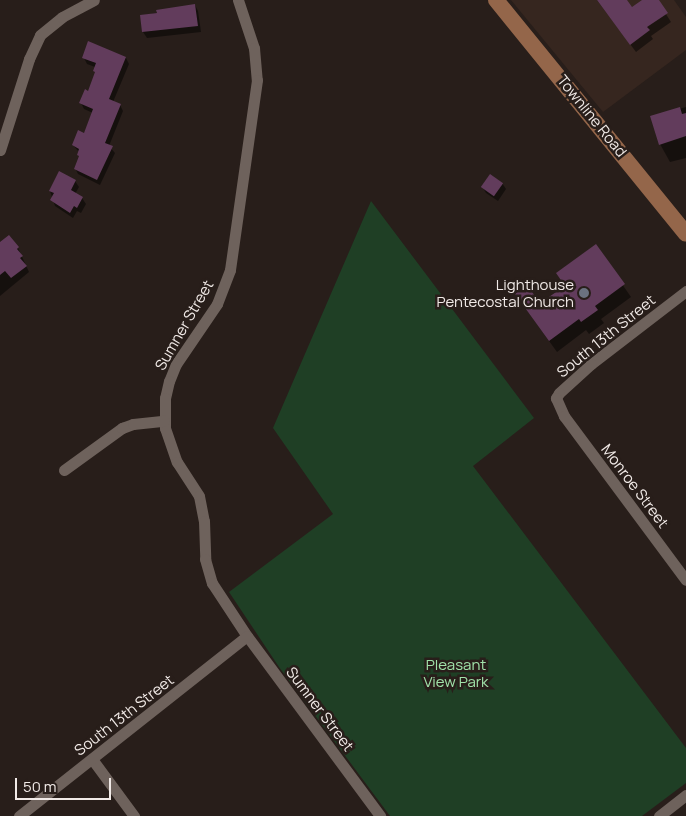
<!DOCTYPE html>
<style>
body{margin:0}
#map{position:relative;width:686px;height:816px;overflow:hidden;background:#281e1a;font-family:Manrope,sans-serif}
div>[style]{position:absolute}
.built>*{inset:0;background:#36261f}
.green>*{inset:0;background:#1f3f25}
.shadow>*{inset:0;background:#0007}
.building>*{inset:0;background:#623c5c;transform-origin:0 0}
.street>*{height:11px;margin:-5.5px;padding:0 5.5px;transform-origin:5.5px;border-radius:5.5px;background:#6e625c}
.secondary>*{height:16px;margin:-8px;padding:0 8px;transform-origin:8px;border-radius:8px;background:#94664a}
.dots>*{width:14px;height:14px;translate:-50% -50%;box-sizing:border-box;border:2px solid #281e1a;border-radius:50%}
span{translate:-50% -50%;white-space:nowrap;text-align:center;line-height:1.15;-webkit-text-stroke:5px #281e1a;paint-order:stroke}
.street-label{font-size:15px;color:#f1eae7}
.poi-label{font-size:15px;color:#f1eae7}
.right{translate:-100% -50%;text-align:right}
.park-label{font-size:15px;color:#a0e1a9}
.scale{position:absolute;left:15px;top:778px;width:96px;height:22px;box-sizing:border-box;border:2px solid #f1eae7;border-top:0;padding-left:6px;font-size:15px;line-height:18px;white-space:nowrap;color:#f1eae7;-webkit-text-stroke:4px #281e1a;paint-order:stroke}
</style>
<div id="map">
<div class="built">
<i style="clip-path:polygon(511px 0,674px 0,686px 17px,686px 50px,603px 112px)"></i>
</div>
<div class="green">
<i style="clip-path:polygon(371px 201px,534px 418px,473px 466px,686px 748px,686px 783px,642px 816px,390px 816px,279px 667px,229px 592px,333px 514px,273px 428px)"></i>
</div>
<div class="shadow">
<i style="clip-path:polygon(597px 0,626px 0,632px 8px,644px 0,657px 0,671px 22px,651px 36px,653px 39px,636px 52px)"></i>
<i style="clip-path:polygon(195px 5px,198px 11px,201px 32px,147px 38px,143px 32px,141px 16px)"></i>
<i style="clip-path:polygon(84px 58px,126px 58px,129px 64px,113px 102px,120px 105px,123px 111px,109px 146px,115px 153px,100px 185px,78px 174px,75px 168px,80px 158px,79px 152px,73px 145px,84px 134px,93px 113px,84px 109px,81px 103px,88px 92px,96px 74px,95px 67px,87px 64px)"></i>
<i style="clip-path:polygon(686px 107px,686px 158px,670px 162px,660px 144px,651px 117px)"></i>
<i style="clip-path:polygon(75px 181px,79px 187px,75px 194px,82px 198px,86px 204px,81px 213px,77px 211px,73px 218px,55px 206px,50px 191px)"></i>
<i style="clip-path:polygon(502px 183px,506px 189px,498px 201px,486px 193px,483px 188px)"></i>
<i style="clip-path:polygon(0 243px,18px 248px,29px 272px,0 296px)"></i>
<i style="clip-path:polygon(595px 245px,631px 297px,601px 319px,604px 323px,589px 334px,586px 330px,557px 352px,516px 295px,540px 305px,565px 287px,557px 273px)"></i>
</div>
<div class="building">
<i style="clip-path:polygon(597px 0,627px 0,632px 7px,642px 0,659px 0,668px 13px,647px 27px,650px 30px,630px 45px)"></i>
<i style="clip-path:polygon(195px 4px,198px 26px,142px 32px,140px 15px,157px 13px,156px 10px)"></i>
<i style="clip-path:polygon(88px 41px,126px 57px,109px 99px,121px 104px,105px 143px,113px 146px,97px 180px,74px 169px,79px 156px,77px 155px,79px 149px,72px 145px,78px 130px,84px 133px,93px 109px,79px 103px,85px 89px,88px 91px,95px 72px,93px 71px,96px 63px,82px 58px)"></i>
<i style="clip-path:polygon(680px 107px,682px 114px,686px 113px,686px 136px,659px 145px,650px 116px)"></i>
<i style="clip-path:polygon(59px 171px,76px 180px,71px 190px,83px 197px,77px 208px,74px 206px,70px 213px,50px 200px,54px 193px,49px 191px)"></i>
<i style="left:490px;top:174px;width:16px;height:16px;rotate:35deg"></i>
<i style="clip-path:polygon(9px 235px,19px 247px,17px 249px,23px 256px,20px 258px,27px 266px,11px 278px,5px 271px,0 275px,0 242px)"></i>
<i style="clip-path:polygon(596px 244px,625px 284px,595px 306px,598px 310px,581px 322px,579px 319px,549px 341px,515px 294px,527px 285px,540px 303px,565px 286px,556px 273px)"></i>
</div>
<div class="street">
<i style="left:238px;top:0;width:51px;rotate:71.6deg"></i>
<i style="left:254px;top:48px;width:32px;rotate:85deg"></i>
<i style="left:257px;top:80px;width:192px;rotate:98.1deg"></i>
<i style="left:230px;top:270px;width:36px;rotate:111deg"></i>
<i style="left:217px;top:304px;width:73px;rotate:124.3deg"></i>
<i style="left:176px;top:364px;width:18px;rotate:112deg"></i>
<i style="left:169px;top:381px;width:17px;rotate:103deg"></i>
<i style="left:165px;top:398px;width:30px;rotate:90deg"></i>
<i style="left:165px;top:428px;width:36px;rotate:71deg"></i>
<i style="left:177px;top:462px;width:40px;rotate:57.1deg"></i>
<i style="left:199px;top:496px;width:25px;rotate:79deg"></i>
<i style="left:204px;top:521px;width:38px;rotate:88deg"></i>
<i style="left:205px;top:559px;width:25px;rotate:74deg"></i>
<i style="left:212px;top:583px;width:64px;rotate:56.6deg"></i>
<i style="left:247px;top:636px;width:224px;rotate:53.5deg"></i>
<i style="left:0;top:150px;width:96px;rotate:-72.3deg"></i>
<i style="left:29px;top:59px;width:26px;rotate:-65deg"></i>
<i style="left:40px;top:35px;width:28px;rotate:-39deg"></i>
<i style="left:62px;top:17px;width:36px;rotate:-28deg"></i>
<i style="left:686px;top:291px;width:120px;rotate:142.5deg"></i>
<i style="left:591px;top:364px;width:43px;rotate:137.8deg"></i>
<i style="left:559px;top:393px;width:6px;rotate:121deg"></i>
<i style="left:556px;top:398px;width:20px;rotate:66deg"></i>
<i style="left:564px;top:416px;width:204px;rotate:53.4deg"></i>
<i style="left:64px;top:470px;width:72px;rotate:-35.9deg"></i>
<i style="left:122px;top:428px;width:12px;rotate:-20deg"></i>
<i style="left:133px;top:424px;width:31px;rotate:-6deg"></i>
<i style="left:92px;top:759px;width:71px;rotate:53.6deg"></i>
<i style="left:19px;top:816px;width:290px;rotate:-38.3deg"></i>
<i style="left:659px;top:816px;width:34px;rotate:-38deg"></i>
</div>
<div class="secondary">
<i style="left:496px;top:0;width:301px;rotate:50.9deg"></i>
</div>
<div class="dots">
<i style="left:584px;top:293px;background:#6b7280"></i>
</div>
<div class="street-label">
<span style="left:592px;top:116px;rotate:51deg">Townline Road</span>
<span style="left:184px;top:325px;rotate:-60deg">Sumner Street</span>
<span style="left:606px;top:336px;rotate:-39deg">South 13th Street</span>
<span style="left:635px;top:486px;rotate:53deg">Monroe Street</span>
<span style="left:320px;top:709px;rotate:53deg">Sumner Street</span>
<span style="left:124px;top:715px;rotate:-38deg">South 13th Street</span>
</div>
<div class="poi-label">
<span class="right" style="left:574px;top:293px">Lighthouse<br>Pentecostal Church</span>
</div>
<div class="park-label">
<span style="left:456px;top:673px">Pleasant<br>View Park</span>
</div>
<div class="scale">50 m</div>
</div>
